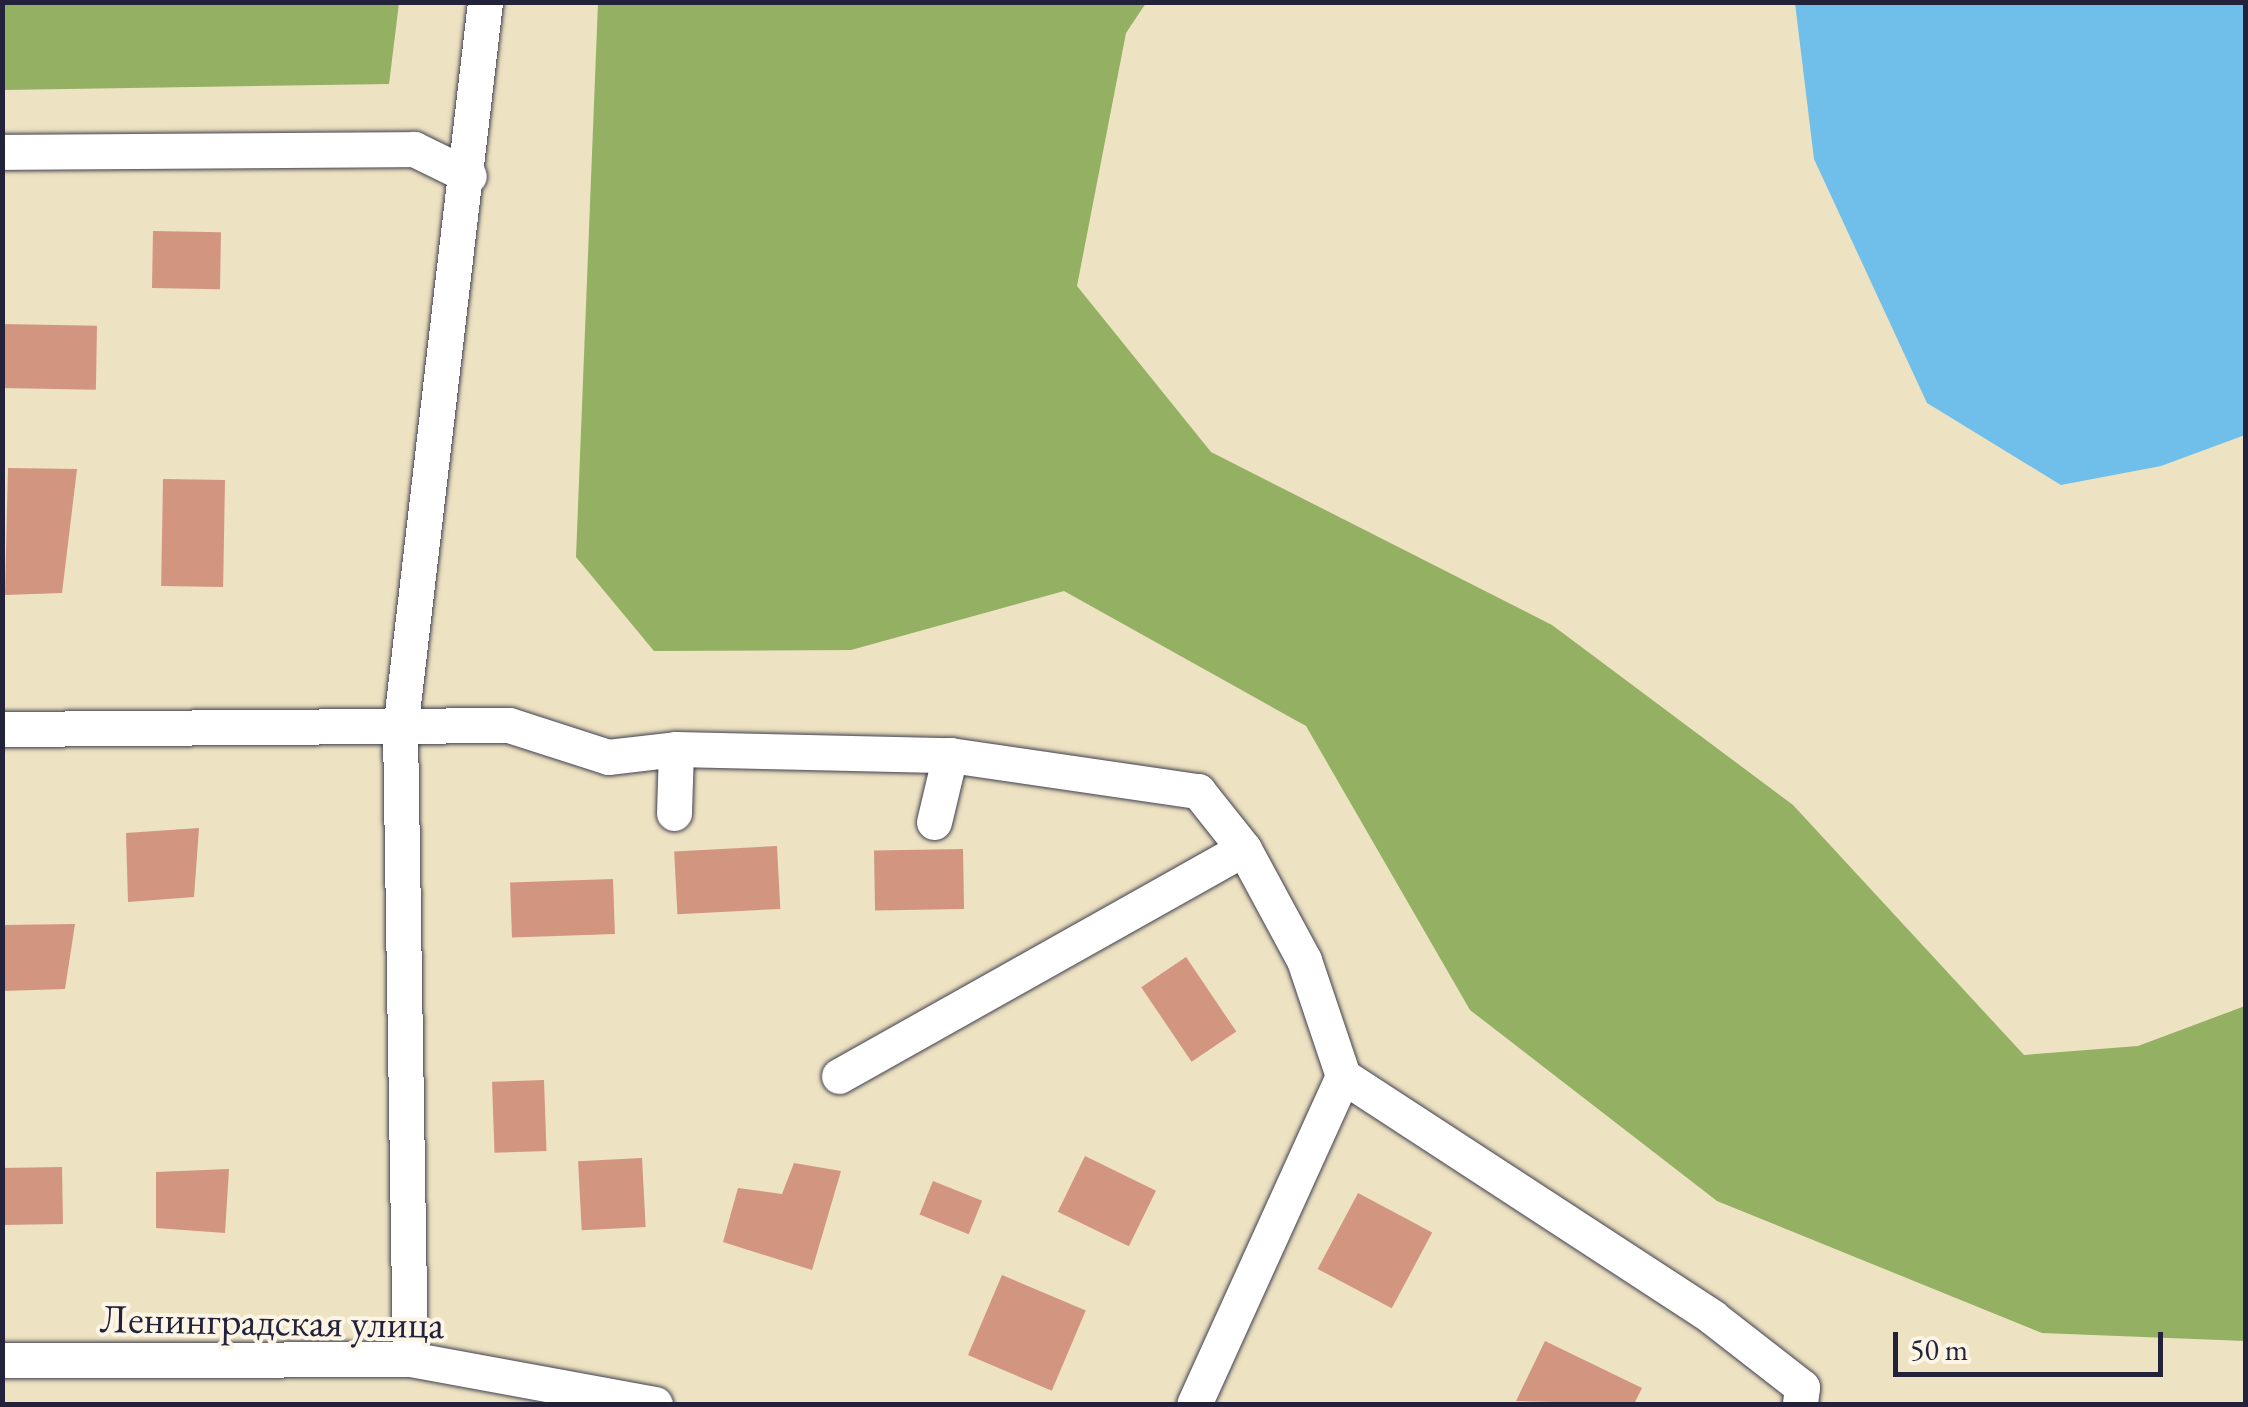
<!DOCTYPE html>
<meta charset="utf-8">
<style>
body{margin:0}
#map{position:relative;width:2248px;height:1407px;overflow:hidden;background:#ede2c1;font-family:"EB Garamond",serif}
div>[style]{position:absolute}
.forest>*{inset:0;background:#93b063}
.water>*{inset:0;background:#70beea}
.building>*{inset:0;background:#d29580;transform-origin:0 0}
.roads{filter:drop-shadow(0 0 2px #403f4f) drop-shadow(0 0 2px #403f4f)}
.minor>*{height:35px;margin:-17.5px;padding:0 17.5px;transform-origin:17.5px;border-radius:17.5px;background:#fff}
span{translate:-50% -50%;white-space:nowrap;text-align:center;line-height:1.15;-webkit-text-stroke:8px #fcf5e5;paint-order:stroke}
.street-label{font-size:40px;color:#22223b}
.frame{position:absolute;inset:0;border:5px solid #22223b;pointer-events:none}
.scale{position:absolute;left:1893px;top:1332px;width:270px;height:45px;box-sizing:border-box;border:5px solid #22223b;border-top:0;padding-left:12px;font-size:30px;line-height:35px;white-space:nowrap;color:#22223b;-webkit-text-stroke:8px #fcf5e5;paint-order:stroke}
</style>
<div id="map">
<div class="forest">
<i style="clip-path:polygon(2px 3px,3px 2px,399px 3px,389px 84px,3px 90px)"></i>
<i style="clip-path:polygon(598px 3px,1146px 3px,1126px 33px,1077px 286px,1211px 452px,1552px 625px,1793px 805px,2024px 1055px,2138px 1046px,2245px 1006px,2245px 1341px,2042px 1333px,1717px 1201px,1470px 1010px,1306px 726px,1064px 591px,851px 650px,654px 651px,576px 557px)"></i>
</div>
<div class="water">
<i style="clip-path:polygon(1795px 3px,2245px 3px,2245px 435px,2161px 466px,2061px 485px,1927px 403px,1814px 159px)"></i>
</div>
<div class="building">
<i style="left:153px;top:231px;width:68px;height:57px;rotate:1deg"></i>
<i style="left:2px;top:324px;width:95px;height:64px;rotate:1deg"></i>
<i style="clip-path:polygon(8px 468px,77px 469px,62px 593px,5px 595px)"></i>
<i style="left:163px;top:479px;width:62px;height:107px;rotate:1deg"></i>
<i style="clip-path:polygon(199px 828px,194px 897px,128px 902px,126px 833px)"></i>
<i style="left:777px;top:846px;width:63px;height:103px;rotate:87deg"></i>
<i style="left:963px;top:849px;width:60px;height:89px;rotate:89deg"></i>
<i style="left:613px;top:879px;width:55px;height:103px;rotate:88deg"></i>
<i style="clip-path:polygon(75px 924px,65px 989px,2px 991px,2px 925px)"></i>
<i style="left:1186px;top:957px;width:90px;height:54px;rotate:56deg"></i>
<i style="left:544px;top:1080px;width:71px;height:52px;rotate:88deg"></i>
<i style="left:1085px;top:1156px;width:79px;height:62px;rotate:26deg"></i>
<i style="left:642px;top:1158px;width:69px;height:64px;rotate:87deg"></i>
<i style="clip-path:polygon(794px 1163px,841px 1171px,812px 1270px,723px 1242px,738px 1188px,782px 1194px)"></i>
<i style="left:62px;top:1167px;width:57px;height:60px;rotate:89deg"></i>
<i style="clip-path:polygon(229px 1169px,225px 1233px,156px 1228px,156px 1172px)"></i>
<i style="left:933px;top:1181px;width:53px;height:36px;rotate:22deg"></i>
<i style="left:1358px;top:1193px;width:84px;height:86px;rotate:28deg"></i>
<i style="left:1002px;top:1275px;width:91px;height:87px;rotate:23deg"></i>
<i style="clip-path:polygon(1545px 1341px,1642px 1388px,1634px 1404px,1516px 1401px)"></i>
</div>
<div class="roads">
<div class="minor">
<i style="left:2px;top:152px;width:412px;rotate:-0.4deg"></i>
<i style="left:414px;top:149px;width:61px;rotate:26.1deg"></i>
<i style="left:2px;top:729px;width:507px;rotate:-0.45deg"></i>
<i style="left:509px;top:725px;width:104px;rotate:17.9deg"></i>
<i style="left:608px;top:757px;width:68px;rotate:-6.7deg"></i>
<i style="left:676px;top:749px;width:274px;rotate:1.3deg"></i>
<i style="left:950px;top:755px;width:251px;rotate:8.3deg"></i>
<i style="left:1198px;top:791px;width:74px;rotate:51.6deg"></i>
<i style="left:1244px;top:849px;width:126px;rotate:61.6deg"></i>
<i style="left:1304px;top:960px;width:122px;rotate:71.4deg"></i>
<i style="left:1343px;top:1076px;width:360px;rotate:114.4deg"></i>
<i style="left:674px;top:813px;width:64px;rotate:-88.2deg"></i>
<i style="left:934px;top:822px;width:69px;rotate:-76.6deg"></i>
<i style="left:839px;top:1076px;width:464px;rotate:-29.3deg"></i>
<i style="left:1343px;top:1076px;width:441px;rotate:33.1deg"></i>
<i style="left:1712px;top:1317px;width:114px;rotate:37.9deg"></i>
<i style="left:1802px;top:1387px;width:17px;rotate:97deg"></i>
<i style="left:410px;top:1359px;width:629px;rotate:-90.91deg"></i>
<i style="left:400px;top:730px;width:733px;rotate:-83.34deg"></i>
<i style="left:2px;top:1360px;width:408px;rotate:-0.1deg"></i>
<i style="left:410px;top:1359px;width:249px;rotate:10.4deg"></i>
</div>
</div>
<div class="street-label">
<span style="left:272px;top:1321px;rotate:1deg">Ленинградская улица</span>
</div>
<div class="frame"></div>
<div class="scale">50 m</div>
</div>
